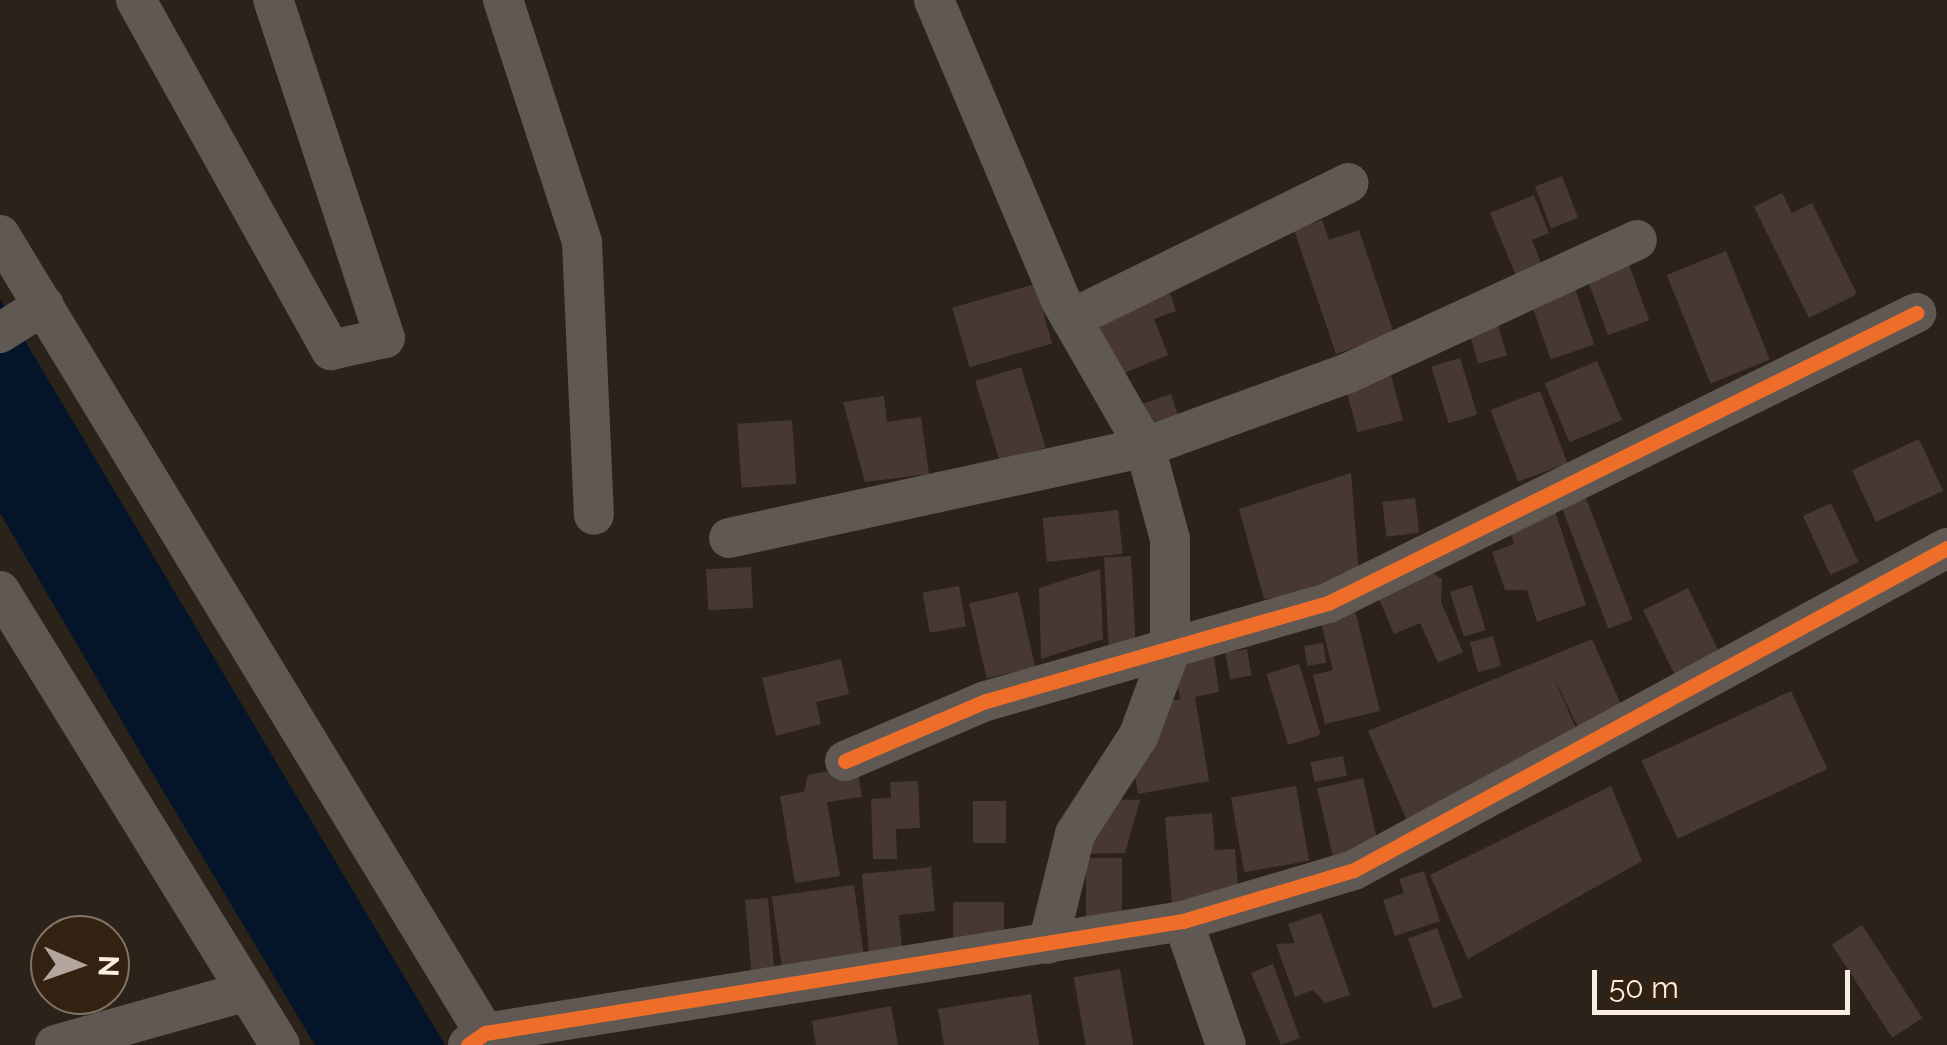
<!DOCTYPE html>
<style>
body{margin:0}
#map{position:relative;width:1947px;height:1045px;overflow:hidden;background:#2b221a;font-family:Raleway,sans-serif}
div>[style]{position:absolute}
.water>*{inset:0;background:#041529}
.building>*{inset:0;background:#483834;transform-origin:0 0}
.minor>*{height:40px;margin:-20px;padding:0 20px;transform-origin:20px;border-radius:20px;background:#605852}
.cycleway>*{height:15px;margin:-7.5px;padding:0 7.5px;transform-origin:7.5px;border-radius:7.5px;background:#ee6e29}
span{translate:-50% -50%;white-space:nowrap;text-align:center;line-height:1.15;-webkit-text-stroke:10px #332112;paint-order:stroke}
.north{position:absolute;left:30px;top:915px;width:100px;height:100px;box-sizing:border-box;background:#332112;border:2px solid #837366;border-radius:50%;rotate:92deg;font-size:28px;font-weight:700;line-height:40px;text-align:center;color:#faede3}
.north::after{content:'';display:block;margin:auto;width:35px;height:45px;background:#b2a69d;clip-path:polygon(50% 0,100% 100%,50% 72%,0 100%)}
.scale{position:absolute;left:1592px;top:970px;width:258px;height:45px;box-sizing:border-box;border:5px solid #faede3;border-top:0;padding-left:12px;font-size:30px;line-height:35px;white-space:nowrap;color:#faede3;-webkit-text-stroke:8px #332112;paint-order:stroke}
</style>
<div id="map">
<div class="water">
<i style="clip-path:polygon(0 299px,445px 1045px,315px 1045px,147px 764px,0 513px)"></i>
</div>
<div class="building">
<i style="left:1562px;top:176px;width:45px;height:29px;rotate:69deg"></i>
<i style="clip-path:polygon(1782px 193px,1792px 213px,1812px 203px,1857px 294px,1809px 318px,1754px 207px)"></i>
<i style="clip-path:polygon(1534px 195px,1549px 233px,1532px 240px,1543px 268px,1517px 278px,1490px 213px)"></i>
<i style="clip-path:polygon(1322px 220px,1329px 240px,1359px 230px,1394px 334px,1336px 354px,1294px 230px)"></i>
<i style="left:1726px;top:251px;width:117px;height:64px;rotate:68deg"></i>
<i style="left:1628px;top:262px;width:62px;height:44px;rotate:70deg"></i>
<i style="left:1035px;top:284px;width:62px;height:86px;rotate:74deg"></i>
<i style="left:1574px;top:286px;width:62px;height:46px;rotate:71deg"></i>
<i style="clip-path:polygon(1170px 293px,1176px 311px,1154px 319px,1168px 355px,1112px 378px,1091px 324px)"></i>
<i style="left:1497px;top:321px;width:36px;height:30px;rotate:74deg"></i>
<i style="left:1460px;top:358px;width:59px;height:30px;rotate:73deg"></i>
<i style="left:1597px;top:361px;width:64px;height:57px;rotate:67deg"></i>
<i style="left:1021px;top:367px;width:84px;height:48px;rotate:73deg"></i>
<i style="left:1389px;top:368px;width:54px;height:47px;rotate:75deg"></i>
<i style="left:1540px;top:391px;width:77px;height:53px;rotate:69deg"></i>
<i style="left:1171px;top:394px;width:21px;height:40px;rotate:71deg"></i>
<i style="clip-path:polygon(884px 396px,887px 422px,921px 417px,929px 474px,865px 482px,843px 402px)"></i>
<i style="left:792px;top:420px;width:64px;height:55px;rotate:86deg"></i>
<i style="left:1919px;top:439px;width:57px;height:74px;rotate:65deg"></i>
<i style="clip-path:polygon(1351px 473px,1360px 587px,1264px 599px,1239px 509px)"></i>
<i style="left:1415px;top:498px;width:35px;height:33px;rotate:83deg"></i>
<i style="left:1586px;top:498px;width:130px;height:26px;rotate:69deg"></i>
<i style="left:1831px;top:503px;width:65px;height:31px;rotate:65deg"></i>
<i style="clip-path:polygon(1553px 505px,1586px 605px,1537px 622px,1527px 590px,1505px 590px,1492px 552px,1514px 544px,1506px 521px)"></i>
<i style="left:1118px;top:510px;width:44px;height:76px;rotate:84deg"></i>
<i style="left:1131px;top:556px;width:92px;height:27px;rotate:87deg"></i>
<i style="left:751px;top:567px;width:41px;height:45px;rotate:87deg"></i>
<i style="clip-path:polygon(1100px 569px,1103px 639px,1041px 659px,1039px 588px)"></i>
<i style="clip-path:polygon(1426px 569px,1442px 579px,1441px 602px,1463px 652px,1438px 663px,1420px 623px,1394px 634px,1376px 592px)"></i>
<i style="left:1472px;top:585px;width:47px;height:23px;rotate:73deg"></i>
<i style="left:959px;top:586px;width:41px;height:37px;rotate:80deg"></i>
<i style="left:1688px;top:588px;width:79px;height:50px;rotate:64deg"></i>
<i style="left:1018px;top:592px;width:77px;height:50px;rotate:77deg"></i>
<i style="clip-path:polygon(1354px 606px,1380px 711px,1325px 724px,1313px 675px,1333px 670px,1319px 614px)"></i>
<i style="left:1493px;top:636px;width:31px;height:24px;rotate:75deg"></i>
<i style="clip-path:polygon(1592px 639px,1628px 720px,1584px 740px,1551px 671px,1581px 740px,1411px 830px,1368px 731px)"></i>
<i style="left:1323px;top:643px;width:20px;height:19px;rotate:81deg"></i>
<i style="left:1247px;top:649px;width:27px;height:22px;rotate:80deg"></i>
<i style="clip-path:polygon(1214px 656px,1219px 692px,1195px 697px,1209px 781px,1138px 794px,1132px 758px,1151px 755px,1150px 705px,1180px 699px,1174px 663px)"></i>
<i style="clip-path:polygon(841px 659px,849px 694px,816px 702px,821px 724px,776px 736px,762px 678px)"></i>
<i style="left:1299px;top:664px;width:74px;height:34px;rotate:73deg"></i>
<i style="left:1791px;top:691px;width:86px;height:165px;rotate:65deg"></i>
<i style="left:1343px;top:756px;width:20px;height:33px;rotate:79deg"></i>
<i style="clip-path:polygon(857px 766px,862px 797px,827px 802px,840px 876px,795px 883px,780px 796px,804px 792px,808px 775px)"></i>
<i style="left:1363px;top:778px;width:70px;height:47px;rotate:77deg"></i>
<i style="clip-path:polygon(918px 781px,920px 828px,896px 829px,897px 859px,873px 859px,871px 799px,891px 798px,890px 782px)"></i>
<i style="left:1296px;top:786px;width:76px;height:66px;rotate:80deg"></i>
<i style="clip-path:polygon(1611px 786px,1642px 861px,1468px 959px,1430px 875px)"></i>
<i style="clip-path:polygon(1110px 799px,1140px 800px,1125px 853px,1083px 854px)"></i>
<i style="left:973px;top:801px;width:33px;height:42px"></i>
<i style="clip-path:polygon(1212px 813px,1215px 850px,1235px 849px,1239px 899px,1172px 904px,1165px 817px)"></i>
<i style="left:1086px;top:858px;width:36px;height:65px"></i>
<i style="clip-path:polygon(931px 867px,935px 911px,899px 915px,902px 950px,869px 953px,862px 874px)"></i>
<i style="clip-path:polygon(1424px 871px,1440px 921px,1395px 936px,1383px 900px,1404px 893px,1399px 879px)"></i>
<i style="left:854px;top:885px;width:82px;height:83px;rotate:82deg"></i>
<i style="left:768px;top:898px;width:82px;height:23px;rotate:85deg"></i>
<i style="left:953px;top:902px;width:51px;height:39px"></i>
<i style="clip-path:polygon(1321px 913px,1350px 995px,1325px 1003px,1313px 990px,1295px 997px,1276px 944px,1295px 943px,1288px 924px)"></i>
<i style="left:1862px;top:925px;width:111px;height:36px;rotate:57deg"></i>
<i style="left:1437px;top:928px;width:74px;height:31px;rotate:70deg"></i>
<i style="clip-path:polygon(1273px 964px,1300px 1038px,1281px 1045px,1251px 973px)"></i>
<i style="left:1120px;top:969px;width:77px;height:47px;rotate:80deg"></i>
<i style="clip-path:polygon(1031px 994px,1039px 1045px,944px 1045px,938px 1009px)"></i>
<i style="clip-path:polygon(891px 1006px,898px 1045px,816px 1045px,812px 1021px)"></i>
</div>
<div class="minor">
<i style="left:136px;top:0;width:401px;rotate:60.9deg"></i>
<i style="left:331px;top:350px;width:55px;rotate:-12.5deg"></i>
<i style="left:385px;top:338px;width:356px;rotate:-108.3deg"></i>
<i style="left:503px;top:0;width:255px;rotate:71.9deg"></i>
<i style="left:582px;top:242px;width:273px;rotate:87.5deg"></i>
<i style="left:934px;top:0;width:327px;rotate:67.1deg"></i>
<i style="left:1061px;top:301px;width:168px;rotate:60.1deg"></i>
<i style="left:1145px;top:447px;width:95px;rotate:74.8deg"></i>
<i style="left:1170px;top:539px;width:112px;rotate:90deg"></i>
<i style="left:1170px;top:651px;width:90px;rotate:110.3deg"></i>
<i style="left:1139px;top:735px;width:118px;rotate:122.9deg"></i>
<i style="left:1075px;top:834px;width:113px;rotate:103.8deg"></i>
<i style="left:0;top:235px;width:948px;rotate:58.73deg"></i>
<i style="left:1071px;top:319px;width:309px;rotate:-26.1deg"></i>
<i style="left:0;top:333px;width:52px;rotate:-32.5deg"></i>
<i style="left:729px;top:538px;width:426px;rotate:-12.3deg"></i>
<i style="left:1145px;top:447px;width:216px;rotate:-20deg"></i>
<i style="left:1348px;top:373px;width:318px;rotate:-24.7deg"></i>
<i style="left:0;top:591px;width:533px;rotate:58.34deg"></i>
<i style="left:845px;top:761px;width:153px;rotate:-23.1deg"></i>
<i style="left:986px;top:701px;width:356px;rotate:-16deg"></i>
<i style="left:1328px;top:603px;width:656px;rotate:-26.25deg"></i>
<i style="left:1183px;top:921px;width:131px;rotate:70.9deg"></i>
<i style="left:55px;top:1045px;width:199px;rotate:-15.7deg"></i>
<i style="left:468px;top:1045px;width:21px;rotate:-35deg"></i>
<i style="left:485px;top:1033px;width:707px;rotate:-9.12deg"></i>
<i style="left:1183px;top:921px;width:178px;rotate:-16.6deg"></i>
<i style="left:1354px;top:870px;width:675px;rotate:-28.5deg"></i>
</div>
<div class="cycleway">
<i style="left:845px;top:761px;width:153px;rotate:-23.1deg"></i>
<i style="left:986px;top:701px;width:356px;rotate:-16deg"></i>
<i style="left:1328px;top:603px;width:656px;rotate:-26.25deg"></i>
<i style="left:468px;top:1045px;width:21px;rotate:-35deg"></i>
<i style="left:485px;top:1033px;width:707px;rotate:-9.12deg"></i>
<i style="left:1183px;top:921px;width:178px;rotate:-16.6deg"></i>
<i style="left:1354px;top:870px;width:675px;rotate:-28.5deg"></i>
</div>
<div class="north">N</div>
<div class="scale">50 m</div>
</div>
